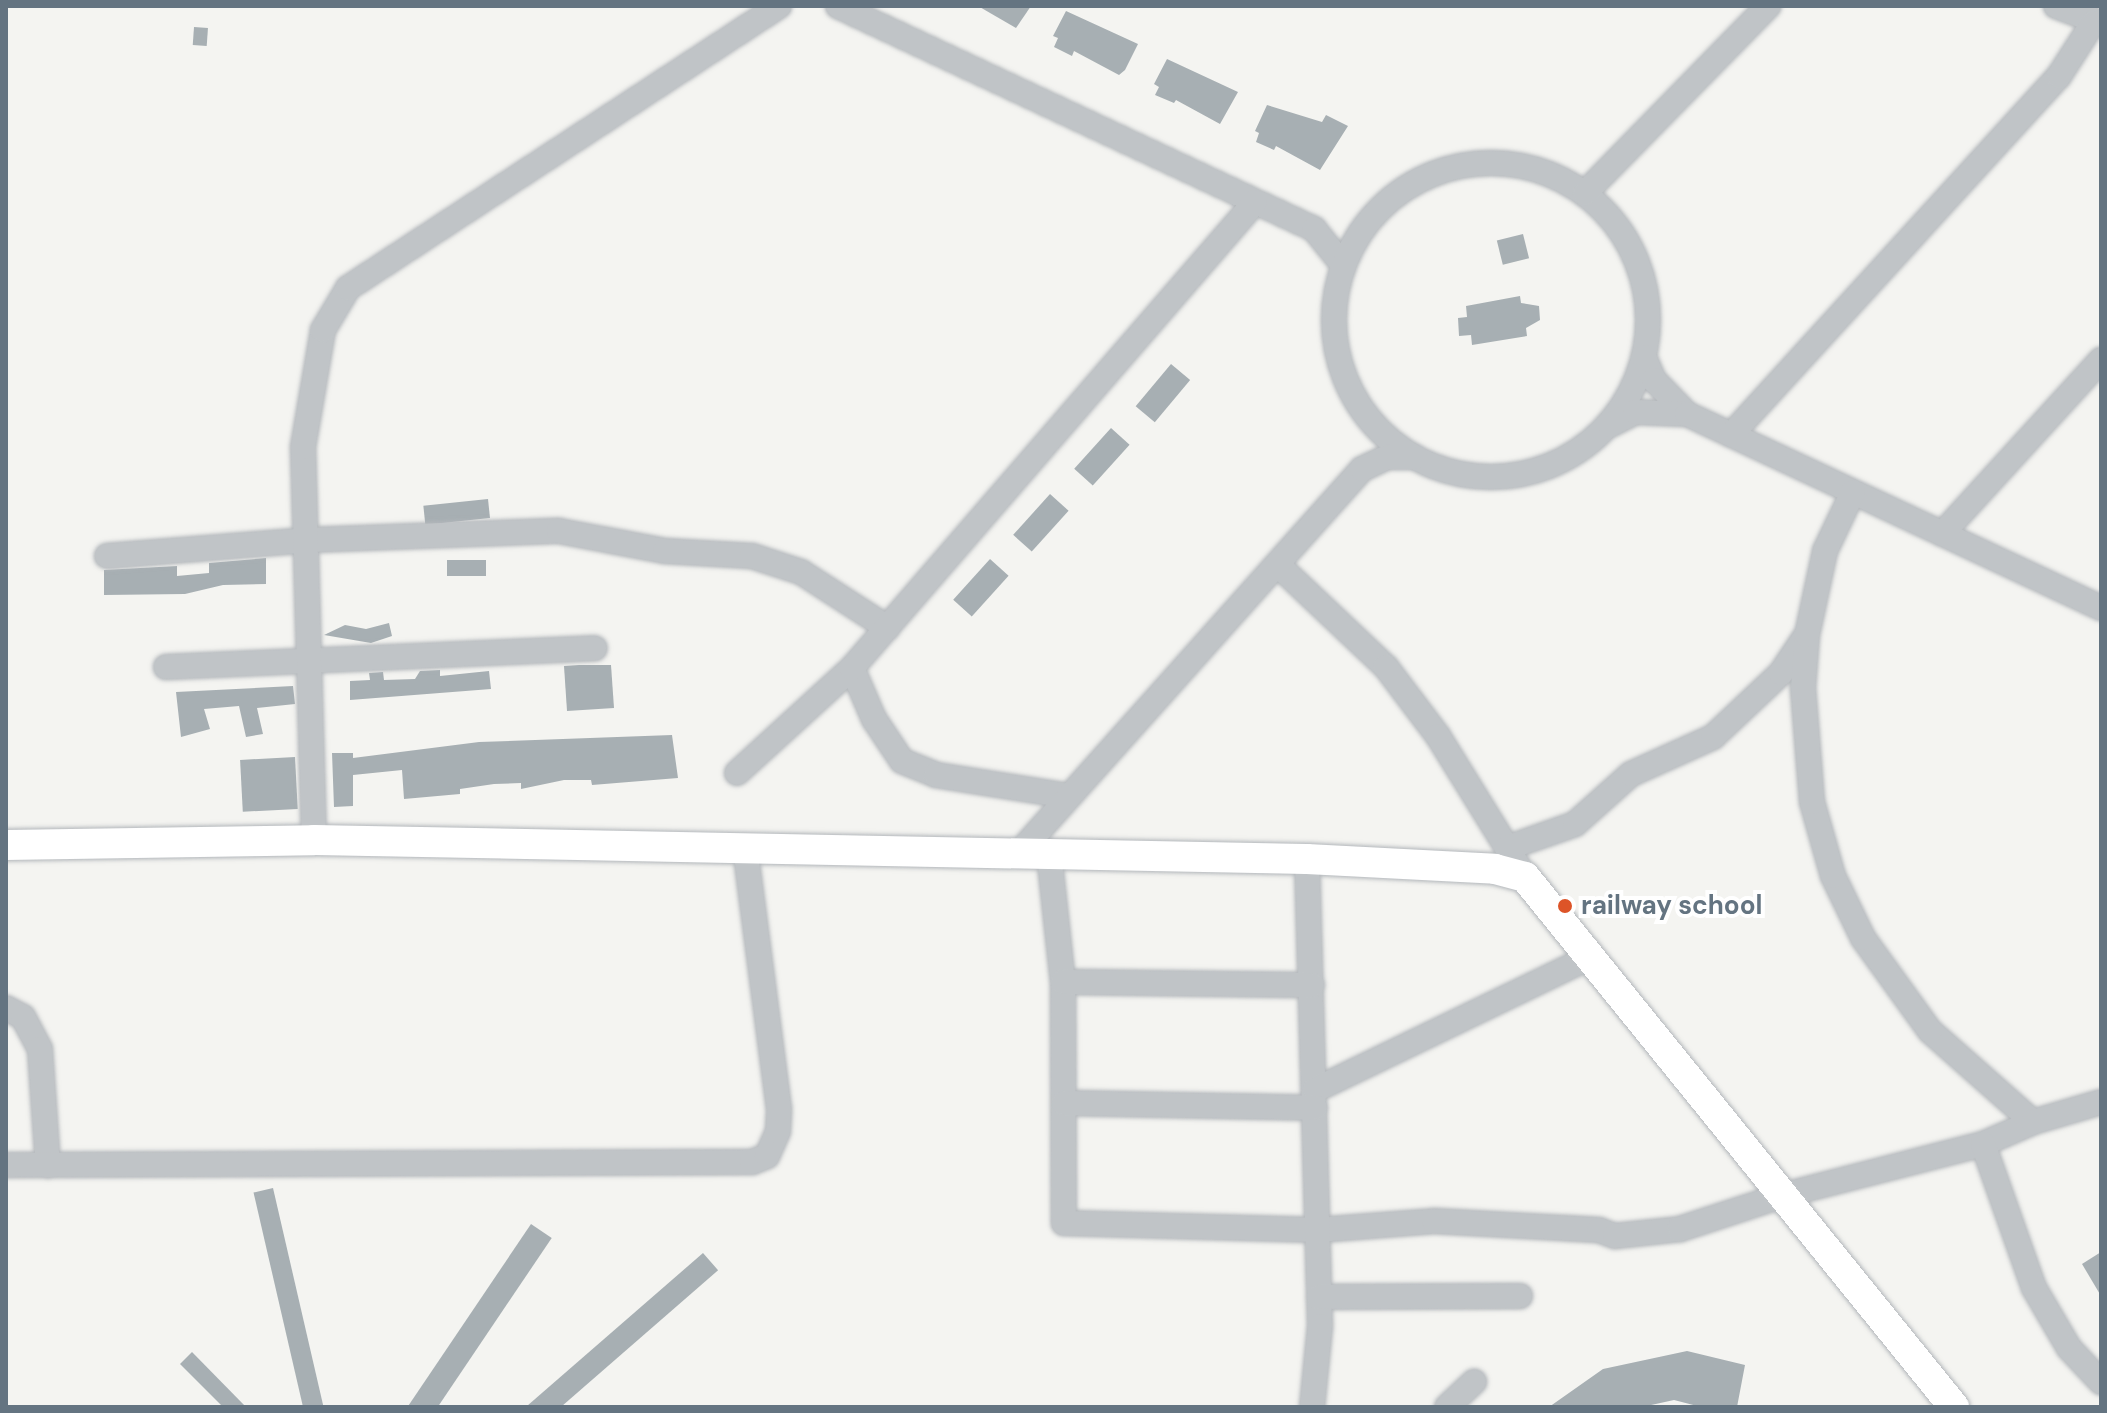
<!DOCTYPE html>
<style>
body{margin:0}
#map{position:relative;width:2107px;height:1413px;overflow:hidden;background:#f4f4f1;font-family:"DM Sans",sans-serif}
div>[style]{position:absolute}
.building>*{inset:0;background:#a7afb3;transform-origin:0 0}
.roads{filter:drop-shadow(0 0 2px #b3b7bb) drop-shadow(0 0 2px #b3b7bb)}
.minor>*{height:24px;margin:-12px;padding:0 12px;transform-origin:12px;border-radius:12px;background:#c0c4c7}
.minor>.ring{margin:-12px;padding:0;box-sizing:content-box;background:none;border:24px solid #c0c4c7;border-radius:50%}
.major>*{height:30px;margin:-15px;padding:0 15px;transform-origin:15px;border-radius:15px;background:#fff}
.dots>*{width:22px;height:22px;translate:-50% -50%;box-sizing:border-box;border:4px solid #fff;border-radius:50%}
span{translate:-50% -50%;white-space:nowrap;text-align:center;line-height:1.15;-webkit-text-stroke:8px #fff;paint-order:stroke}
.poi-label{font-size:26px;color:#647481;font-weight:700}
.left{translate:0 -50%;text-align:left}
.frame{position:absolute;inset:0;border:8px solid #647481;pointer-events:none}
</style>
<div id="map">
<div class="building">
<i style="clip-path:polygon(978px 6px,1031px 6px,1016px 28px)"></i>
<i style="clip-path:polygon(1066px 11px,1138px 44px,1125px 70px,1119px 75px,1074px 51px,1072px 56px,1054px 47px,1058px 38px,1053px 36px)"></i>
<i style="left:194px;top:27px;width:14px;height:18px;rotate:4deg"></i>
<i style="clip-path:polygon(1167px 59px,1238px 92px,1220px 124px,1176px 100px,1174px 103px,1155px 95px,1159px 87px,1154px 84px)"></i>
<i style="clip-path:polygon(1267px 105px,1322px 122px,1326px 115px,1348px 126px,1320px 170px,1276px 146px,1274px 150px,1256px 142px,1259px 133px,1255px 131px)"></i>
<i style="left:1523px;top:234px;width:25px;height:27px;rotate:76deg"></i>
<i style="clip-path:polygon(1520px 296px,1521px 303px,1539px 306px,1540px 320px,1526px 328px,1527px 336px,1472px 345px,1471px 335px,1459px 336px,1458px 318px,1467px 317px,1466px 306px)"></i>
<i style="left:1171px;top:364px;width:25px;height:55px;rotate:40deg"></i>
<i style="left:1111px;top:428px;width:25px;height:55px;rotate:42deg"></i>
<i style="left:1050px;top:494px;width:25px;height:55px;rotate:42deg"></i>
<i style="left:488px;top:499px;width:19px;height:65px;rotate:84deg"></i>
<i style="clip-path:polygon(266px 558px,266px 584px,223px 585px,185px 594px,104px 595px,104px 570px,177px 566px,177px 576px,209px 573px,209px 563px)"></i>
<i style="left:990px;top:559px;width:25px;height:55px;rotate:42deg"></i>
<i style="left:447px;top:560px;width:39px;height:16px"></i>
<i style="clip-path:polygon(389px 623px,392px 636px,371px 643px,324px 635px,345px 625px,366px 629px)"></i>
<i style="clip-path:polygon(579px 665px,611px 665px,614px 708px,567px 711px,564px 666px)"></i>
<i style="clip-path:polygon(440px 670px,440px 676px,489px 671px,491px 689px,350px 700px,350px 681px,370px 680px,369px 673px,383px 672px,384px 680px,415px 679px,420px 671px)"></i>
<i style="clip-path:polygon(293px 686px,295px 704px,257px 708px,263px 734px,246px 737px,239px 706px,204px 709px,210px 729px,181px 737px,176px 692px)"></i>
<i style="clip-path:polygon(672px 735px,678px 778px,592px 785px,591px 780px,564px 780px,521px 789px,521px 783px,494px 784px,460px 789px,460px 794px,404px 799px,402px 770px,353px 775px,353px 806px,334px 807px,332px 753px,353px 753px,353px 758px,479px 742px)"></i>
<i style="left:295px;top:757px;width:52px;height:55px;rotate:87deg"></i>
<i style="left:273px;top:1188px;width:225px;height:20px;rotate:77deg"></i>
<i style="left:531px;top:1224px;width:25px;height:226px;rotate:34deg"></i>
<i style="clip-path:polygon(2101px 1252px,2101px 1296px,2082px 1264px)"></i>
<i style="left:703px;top:1253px;width:23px;height:244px;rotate:49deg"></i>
<i style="clip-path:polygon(1687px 1351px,1745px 1365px,1737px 1407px,1701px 1407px,1674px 1400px,1642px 1407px,1549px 1407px,1603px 1369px)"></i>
<i style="clip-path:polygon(192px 1352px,246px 1407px,223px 1407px,180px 1364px)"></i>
</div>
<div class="roads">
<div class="minor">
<i style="left:838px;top:6px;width:526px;rotate:25.1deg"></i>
<i style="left:1314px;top:229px;width:46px;rotate:51.1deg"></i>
<i style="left:2056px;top:6px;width:48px;rotate:20.7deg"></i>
<i class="ring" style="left:1334px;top:163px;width:290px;height:290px"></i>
<i style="left:1585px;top:193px;width:262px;rotate:-45.6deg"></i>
<i style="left:1644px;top:357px;width:25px;rotate:67deg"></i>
<i style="left:1654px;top:380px;width:47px;rotate:45.9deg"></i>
<i style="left:1610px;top:425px;width:28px;rotate:-27deg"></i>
<i style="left:1635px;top:412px;width:52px;rotate:2.2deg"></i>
<i style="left:1687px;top:414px;width:457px;rotate:25.1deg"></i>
<i style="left:1731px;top:435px;width:486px;rotate:-47.6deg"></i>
<i style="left:2059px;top:76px;width:63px;rotate:-57.3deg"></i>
<i style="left:1942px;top:534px;width:236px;rotate:-47.6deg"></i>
<i style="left:107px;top:556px;width:203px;rotate:-4.5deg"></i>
<i style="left:309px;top:540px;width:250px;rotate:-2.1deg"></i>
<i style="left:559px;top:531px;width:108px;rotate:10.7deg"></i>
<i style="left:665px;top:551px;width:87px;rotate:3.3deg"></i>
<i style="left:752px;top:556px;width:52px;rotate:18.1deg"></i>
<i style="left:801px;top:572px;width:103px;rotate:32.8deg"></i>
<i style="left:1278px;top:565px;width:149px;rotate:43.4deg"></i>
<i style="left:1386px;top:667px;width:86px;rotate:53deg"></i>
<i style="left:1438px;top:736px;width:166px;rotate:58.3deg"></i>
<i style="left:166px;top:667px;width:429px;rotate:-2.5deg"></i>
<i style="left:852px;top:668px;width:56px;rotate:66.7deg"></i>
<i style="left:874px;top:719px;width:50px;rotate:56.3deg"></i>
<i style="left:902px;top:761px;width:37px;rotate:22deg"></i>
<i style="left:936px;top:775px;width:134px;rotate:9deg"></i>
<i style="left:737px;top:773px;width:156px;rotate:-42.4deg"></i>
<i style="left:852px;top:668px;width:616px;rotate:-49.15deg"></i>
<i style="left:314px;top:840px;width:393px;rotate:-91.6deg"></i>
<i style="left:303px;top:447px;width:119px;rotate:-80.3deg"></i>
<i style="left:323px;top:330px;width:49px;rotate:-59.2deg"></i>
<i style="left:348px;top:288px;width:515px;rotate:-33.2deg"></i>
<i style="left:1507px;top:848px;width:72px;rotate:-19.4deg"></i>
<i style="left:1575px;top:824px;width:75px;rotate:-41.8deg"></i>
<i style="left:1631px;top:774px;width:90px;rotate:-24.3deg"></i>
<i style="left:1713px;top:737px;width:93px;rotate:-43.3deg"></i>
<i style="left:1781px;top:673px;width:43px;rotate:-56.3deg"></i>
<i style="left:1018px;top:854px;width:516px;rotate:-48.22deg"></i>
<i style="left:1362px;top:469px;width:29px;rotate:-25deg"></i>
<i style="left:1388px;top:457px;width:27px"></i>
<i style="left:1049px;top:854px;width:129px;rotate:83.8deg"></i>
<i style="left:1063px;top:982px;width:241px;rotate:89.8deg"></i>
<i style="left:1064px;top:1223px;width:254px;rotate:1.6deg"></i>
<i style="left:1318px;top:1230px;width:116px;rotate:-4.4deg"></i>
<i style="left:1434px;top:1221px;width:165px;rotate:3.1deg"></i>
<i style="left:1599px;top:1230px;width:17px;rotate:21deg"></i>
<i style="left:1615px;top:1236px;width:65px;rotate:-6.1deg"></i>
<i style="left:1680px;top:1229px;width:109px;rotate:-18.1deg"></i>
<i style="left:1784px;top:1195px;width:205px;rotate:-14.4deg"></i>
<i style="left:1983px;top:1144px;width:55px;rotate:-23.7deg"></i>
<i style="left:2033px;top:1122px;width:137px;rotate:-138.5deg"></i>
<i style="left:1930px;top:1031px;width:115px;rotate:-125.8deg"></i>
<i style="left:1863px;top:938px;width:69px;rotate:-115.8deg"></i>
<i style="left:1833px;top:876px;width:77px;rotate:-105.8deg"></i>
<i style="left:1812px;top:802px;width:114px;rotate:-94.5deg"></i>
<i style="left:1803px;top:688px;width:53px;rotate:-85.7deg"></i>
<i style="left:1807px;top:635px;width:86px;rotate:-77.9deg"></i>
<i style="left:1825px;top:551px;width:65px;rotate:-64.6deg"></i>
<i style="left:1307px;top:859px;width:467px;rotate:88.4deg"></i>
<i style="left:1320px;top:1326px;width:81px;rotate:95.6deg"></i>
<i style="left:1063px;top:982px;width:249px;rotate:0.7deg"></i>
<i style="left:6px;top:1008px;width:19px;rotate:28deg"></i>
<i style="left:23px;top:1017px;width:36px;rotate:62deg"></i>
<i style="left:40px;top:1049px;width:117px;rotate:86.1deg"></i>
<i style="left:1315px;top:1090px;width:305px;rotate:-25.8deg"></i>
<i style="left:1064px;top:1103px;width:251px;rotate:1.1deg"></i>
<i style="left:2033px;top:1122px;width:71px;rotate:-16.4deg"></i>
<i style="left:1983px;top:1144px;width:153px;rotate:70.5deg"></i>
<i style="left:2034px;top:1288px;width:69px;rotate:59.7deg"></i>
<i style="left:2069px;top:1348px;width:47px;rotate:46.7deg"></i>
<i style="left:6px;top:1165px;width:746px;rotate:-0.23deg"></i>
<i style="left:752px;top:1162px;width:16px;rotate:-22deg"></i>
<i style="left:767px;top:1156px;width:27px;rotate:-66deg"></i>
<i style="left:778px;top:1131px;width:22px;rotate:-87deg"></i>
<i style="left:779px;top:1109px;width:263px;rotate:-97.4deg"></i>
<i style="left:1319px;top:1297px;width:201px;rotate:-0.3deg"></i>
<i style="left:1447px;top:1407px;width:37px;rotate:-43deg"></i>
</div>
<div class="major">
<i style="left:6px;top:845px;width:308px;rotate:-0.9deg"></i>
<i style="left:314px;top:840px;width:993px;rotate:1.1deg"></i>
<i style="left:1307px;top:859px;width:188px;rotate:3deg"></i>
<i style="left:1495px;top:869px;width:31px;rotate:15deg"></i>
<i style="left:1525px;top:877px;width:682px;rotate:51.01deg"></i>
</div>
</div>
<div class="dots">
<i style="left:1565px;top:906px;background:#dd5428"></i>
</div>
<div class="poi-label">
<span class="left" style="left:1581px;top:906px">railway school</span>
</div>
<div class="frame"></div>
</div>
